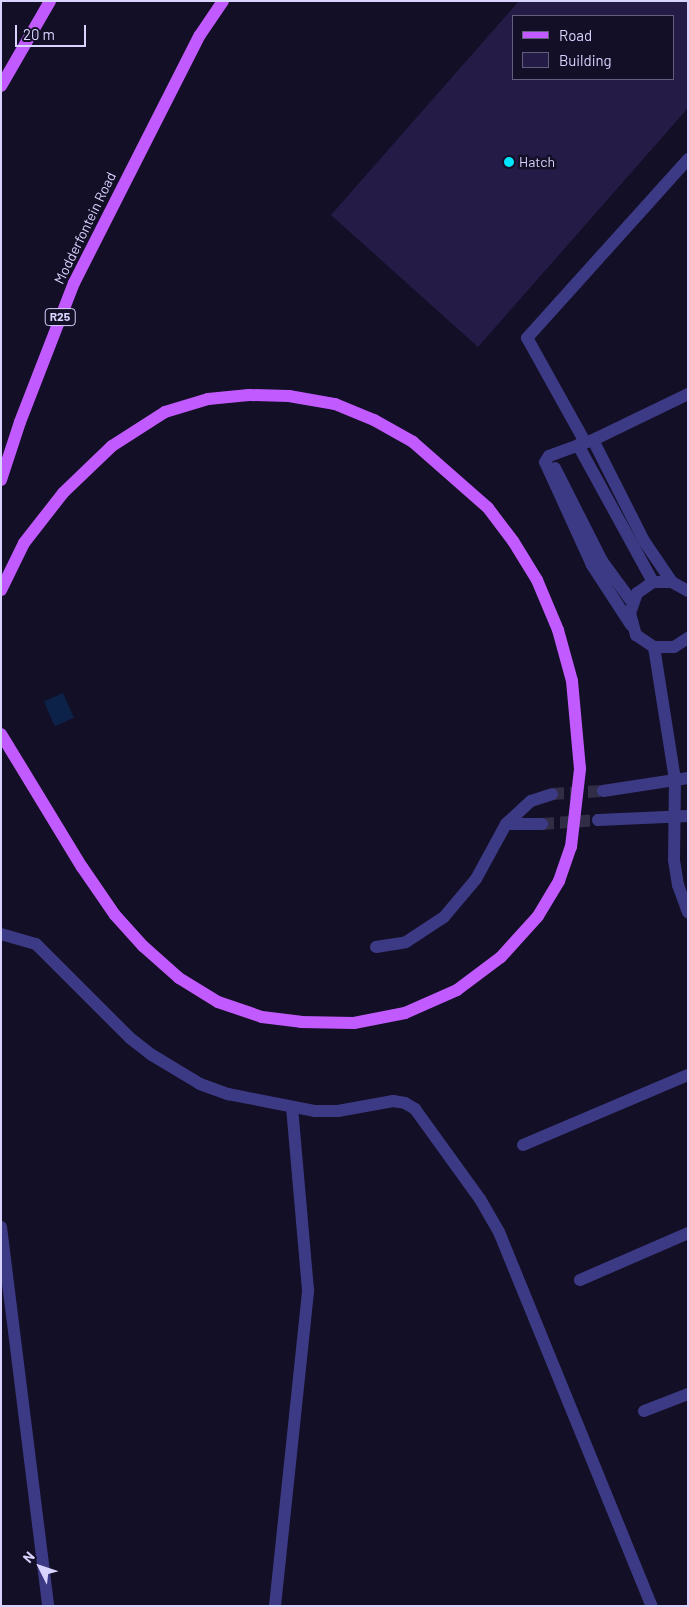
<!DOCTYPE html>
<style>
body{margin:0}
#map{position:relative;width:689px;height:1607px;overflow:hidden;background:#130f26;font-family:Barlow,sans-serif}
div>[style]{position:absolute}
.water>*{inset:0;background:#0c2248;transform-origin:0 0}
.building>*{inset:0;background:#241b47}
.street-tunnel>*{height:12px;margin-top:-6px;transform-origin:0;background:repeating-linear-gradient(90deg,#312d47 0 12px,transparent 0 18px)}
.lane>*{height:12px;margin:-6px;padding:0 6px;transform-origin:6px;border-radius:6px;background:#3d3a85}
.street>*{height:12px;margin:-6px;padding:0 6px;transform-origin:6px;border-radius:6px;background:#3d3a85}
.primary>*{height:12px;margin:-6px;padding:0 6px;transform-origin:6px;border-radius:6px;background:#c25bff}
.primary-bridge>*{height:12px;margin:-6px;padding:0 6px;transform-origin:6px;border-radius:6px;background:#c25bff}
.dots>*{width:14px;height:14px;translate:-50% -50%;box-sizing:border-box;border:2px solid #130f26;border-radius:50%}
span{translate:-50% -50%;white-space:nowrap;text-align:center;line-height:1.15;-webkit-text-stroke:5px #130f26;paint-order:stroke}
.shield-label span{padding:1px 4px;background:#130f26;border:1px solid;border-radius:4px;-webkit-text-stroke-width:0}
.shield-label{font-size:12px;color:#d9d4ff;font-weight:700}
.poi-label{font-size:14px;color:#d9d4ff}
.left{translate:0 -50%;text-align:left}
.street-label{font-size:14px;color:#d9d4ff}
.frame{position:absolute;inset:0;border:2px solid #d9d4ff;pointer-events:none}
.legend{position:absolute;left:512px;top:15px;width:162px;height:65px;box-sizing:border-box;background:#130f26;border:1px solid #625e7d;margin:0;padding:6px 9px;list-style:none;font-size:15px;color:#d9d4ff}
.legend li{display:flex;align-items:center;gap:10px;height:25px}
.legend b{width:25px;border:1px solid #625e7d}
.north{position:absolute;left:15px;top:1542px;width:50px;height:50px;-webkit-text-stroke:4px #130f26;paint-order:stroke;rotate:311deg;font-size:14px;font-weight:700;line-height:20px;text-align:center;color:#d9d4ff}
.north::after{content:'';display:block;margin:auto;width:18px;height:22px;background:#d9d4ff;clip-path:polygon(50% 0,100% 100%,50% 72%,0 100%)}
.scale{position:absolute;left:15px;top:25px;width:71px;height:22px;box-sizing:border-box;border:2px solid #d9d4ff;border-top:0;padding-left:6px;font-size:15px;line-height:18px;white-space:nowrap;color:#d9d4ff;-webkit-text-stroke:4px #130f26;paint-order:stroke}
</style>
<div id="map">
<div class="water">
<i style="left:63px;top:693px;width:27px;height:21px;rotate:66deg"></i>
</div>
<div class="building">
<i style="clip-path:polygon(evenodd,519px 1px,688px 1px,688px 108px,478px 347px,331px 215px,519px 1px,513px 16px,673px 16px,673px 79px,513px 79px,513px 16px)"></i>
</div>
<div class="street-tunnel">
<i style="left:552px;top:794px;width:51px;rotate:-3.4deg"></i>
<i style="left:542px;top:824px;width:56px;rotate:-4.1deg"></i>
</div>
<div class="lane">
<i style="left:593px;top:440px;width:113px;rotate:63.2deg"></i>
<i style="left:644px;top:541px;width:50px;rotate:55.7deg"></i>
<i style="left:585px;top:442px;width:119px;rotate:-119.1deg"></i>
<i style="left:527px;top:338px;width:241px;rotate:-48deg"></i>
<i style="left:578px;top:445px;width:156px;rotate:61.3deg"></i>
<i style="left:555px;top:468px;width:104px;rotate:63.2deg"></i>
<i style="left:602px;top:561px;width:51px;rotate:53.8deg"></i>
<i style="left:688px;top:591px;width:18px;rotate:-151deg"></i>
<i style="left:672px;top:582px;width:19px;rotate:180deg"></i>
<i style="left:653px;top:582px;width:19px;rotate:145deg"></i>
<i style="left:637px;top:593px;width:21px;rotate:109deg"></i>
<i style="left:630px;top:613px;width:23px;rotate:75deg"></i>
<i style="left:636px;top:635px;width:22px;rotate:34deg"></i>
<i style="left:654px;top:647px;width:20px"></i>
<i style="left:674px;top:647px;width:17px;rotate:-33deg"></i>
<i style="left:631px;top:625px;width:72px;rotate:-123deg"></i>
<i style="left:592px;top:565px;width:113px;rotate:-114.5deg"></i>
<i style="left:545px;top:462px;width:7px;rotate:-56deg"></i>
<i style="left:549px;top:456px;width:47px;rotate:-20deg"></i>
<i style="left:593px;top:440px;width:106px;rotate:-25.8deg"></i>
<i style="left:654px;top:647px;width:135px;rotate:81deg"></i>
</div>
<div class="street">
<i style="left:675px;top:780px;width:80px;rotate:90.7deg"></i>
<i style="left:674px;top:860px;width:25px;rotate:81deg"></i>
<i style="left:678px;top:885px;width:29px;rotate:70deg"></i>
<i style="left:603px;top:791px;width:86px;rotate:-8.7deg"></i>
<i style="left:598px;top:820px;width:90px;rotate:-2.5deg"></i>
<i style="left:506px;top:824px;width:36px"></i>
<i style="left:1px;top:934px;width:36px;rotate:16deg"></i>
<i style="left:36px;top:944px;width:133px;rotate:45deg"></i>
<i style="left:130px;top:1038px;width:28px;rotate:38deg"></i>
<i style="left:152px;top:1055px;width:56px;rotate:31.1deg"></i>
<i style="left:200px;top:1084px;width:30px;rotate:20deg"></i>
<i style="left:228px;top:1094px;width:89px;rotate:11.1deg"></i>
<i style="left:315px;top:1111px;width:23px"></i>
<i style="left:338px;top:1111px;width:56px;rotate:-10.3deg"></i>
<i style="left:393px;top:1101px;width:12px;rotate:9deg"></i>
<i style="left:405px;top:1103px;width:12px;rotate:31deg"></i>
<i style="left:415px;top:1109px;width:111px;rotate:54.2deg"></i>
<i style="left:480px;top:1199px;width:38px;rotate:60deg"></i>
<i style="left:499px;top:1232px;width:404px;rotate:67.8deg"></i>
<i style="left:376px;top:947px;width:30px;rotate:-9deg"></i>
<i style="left:406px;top:942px;width:45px;rotate:-33.3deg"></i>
<i style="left:444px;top:917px;width:50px;rotate:-49.9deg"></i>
<i style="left:476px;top:879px;width:63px;rotate:-61.4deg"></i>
<i style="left:506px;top:824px;width:34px;rotate:-43deg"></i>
<i style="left:531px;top:801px;width:22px;rotate:-18deg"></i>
<i style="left:523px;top:1145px;width:179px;rotate:-23deg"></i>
<i style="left:1px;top:1227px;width:382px;rotate:82.9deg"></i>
<i style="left:580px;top:1280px;width:118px;rotate:-23.5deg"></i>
<i style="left:644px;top:1411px;width:47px;rotate:-21.1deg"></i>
<i style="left:275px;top:1606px;width:318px;rotate:-84deg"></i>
<i style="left:308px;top:1290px;width:183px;rotate:-95deg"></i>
</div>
<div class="primary">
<i style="left:1px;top:86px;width:98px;rotate:-60deg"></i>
<i style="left:1px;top:480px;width:61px;rotate:-71.9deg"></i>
<i style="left:20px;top:422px;width:149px;rotate:-68.8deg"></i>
<i style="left:74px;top:283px;width:278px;rotate:-63.1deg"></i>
<i style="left:200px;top:35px;width:41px;rotate:-55.9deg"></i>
<i style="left:1px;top:590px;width:52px;rotate:-63.9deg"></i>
<i style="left:24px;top:543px;width:63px;rotate:-52deg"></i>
<i style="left:63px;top:493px;width:68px;rotate:-43.8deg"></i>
<i style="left:112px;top:446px;width:63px;rotate:-32.7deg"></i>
<i style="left:165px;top:412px;width:45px;rotate:-16.8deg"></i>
<i style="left:208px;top:399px;width:41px;rotate:-5.6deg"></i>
<i style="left:249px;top:395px;width:40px;rotate:1.4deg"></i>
<i style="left:289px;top:396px;width:47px;rotate:9.9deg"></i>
<i style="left:335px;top:404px;width:42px;rotate:22.3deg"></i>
<i style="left:374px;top:420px;width:45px;rotate:29.4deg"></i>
<i style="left:413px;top:442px;width:100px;rotate:41.3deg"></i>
<i style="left:488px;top:508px;width:41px;rotate:52.9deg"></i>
<i style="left:513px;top:541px;width:46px;rotate:58.4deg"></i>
<i style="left:537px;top:580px;width:54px;rotate:67.2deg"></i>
<i style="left:558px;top:630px;width:53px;rotate:74.6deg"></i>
<i style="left:572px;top:681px;width:88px;rotate:84.8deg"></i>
<i style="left:1px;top:734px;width:156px;rotate:58.7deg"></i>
<i style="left:82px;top:867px;width:58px;rotate:55.5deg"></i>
<i style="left:115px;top:915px;width:42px;rotate:47.9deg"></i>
<i style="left:143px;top:946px;width:48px;rotate:41.6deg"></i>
<i style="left:179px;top:978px;width:46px;rotate:31.6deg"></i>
<i style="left:218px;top:1002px;width:46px;rotate:18.8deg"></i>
<i style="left:262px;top:1017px;width:39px;rotate:7deg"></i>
<i style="left:301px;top:1022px;width:53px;rotate:1.1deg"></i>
<i style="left:354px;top:1023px;width:52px;rotate:-11.1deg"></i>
<i style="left:405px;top:1013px;width:57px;rotate:-23.9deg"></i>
<i style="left:457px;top:990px;width:55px;rotate:-36.9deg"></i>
<i style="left:501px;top:957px;width:55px;rotate:-47.9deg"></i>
<i style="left:538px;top:916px;width:41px;rotate:-59deg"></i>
<i style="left:559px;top:881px;width:36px;rotate:-71deg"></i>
</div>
<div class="primary-bridge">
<i style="left:571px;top:847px;width:79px;rotate:-83.4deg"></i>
</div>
<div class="dots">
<i style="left:509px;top:162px;background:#00e5ff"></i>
</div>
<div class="shield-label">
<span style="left:60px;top:317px">R25</span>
</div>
<div class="poi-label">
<span class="left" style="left:519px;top:162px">Hatch</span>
</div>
<div class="street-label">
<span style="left:85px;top:228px;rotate:-64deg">Modderfontein Road</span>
</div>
<div class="frame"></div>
<ul class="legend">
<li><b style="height:6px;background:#c25bff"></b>Road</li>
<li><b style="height:14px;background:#241b47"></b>Building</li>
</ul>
<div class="north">N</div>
<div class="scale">20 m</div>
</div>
